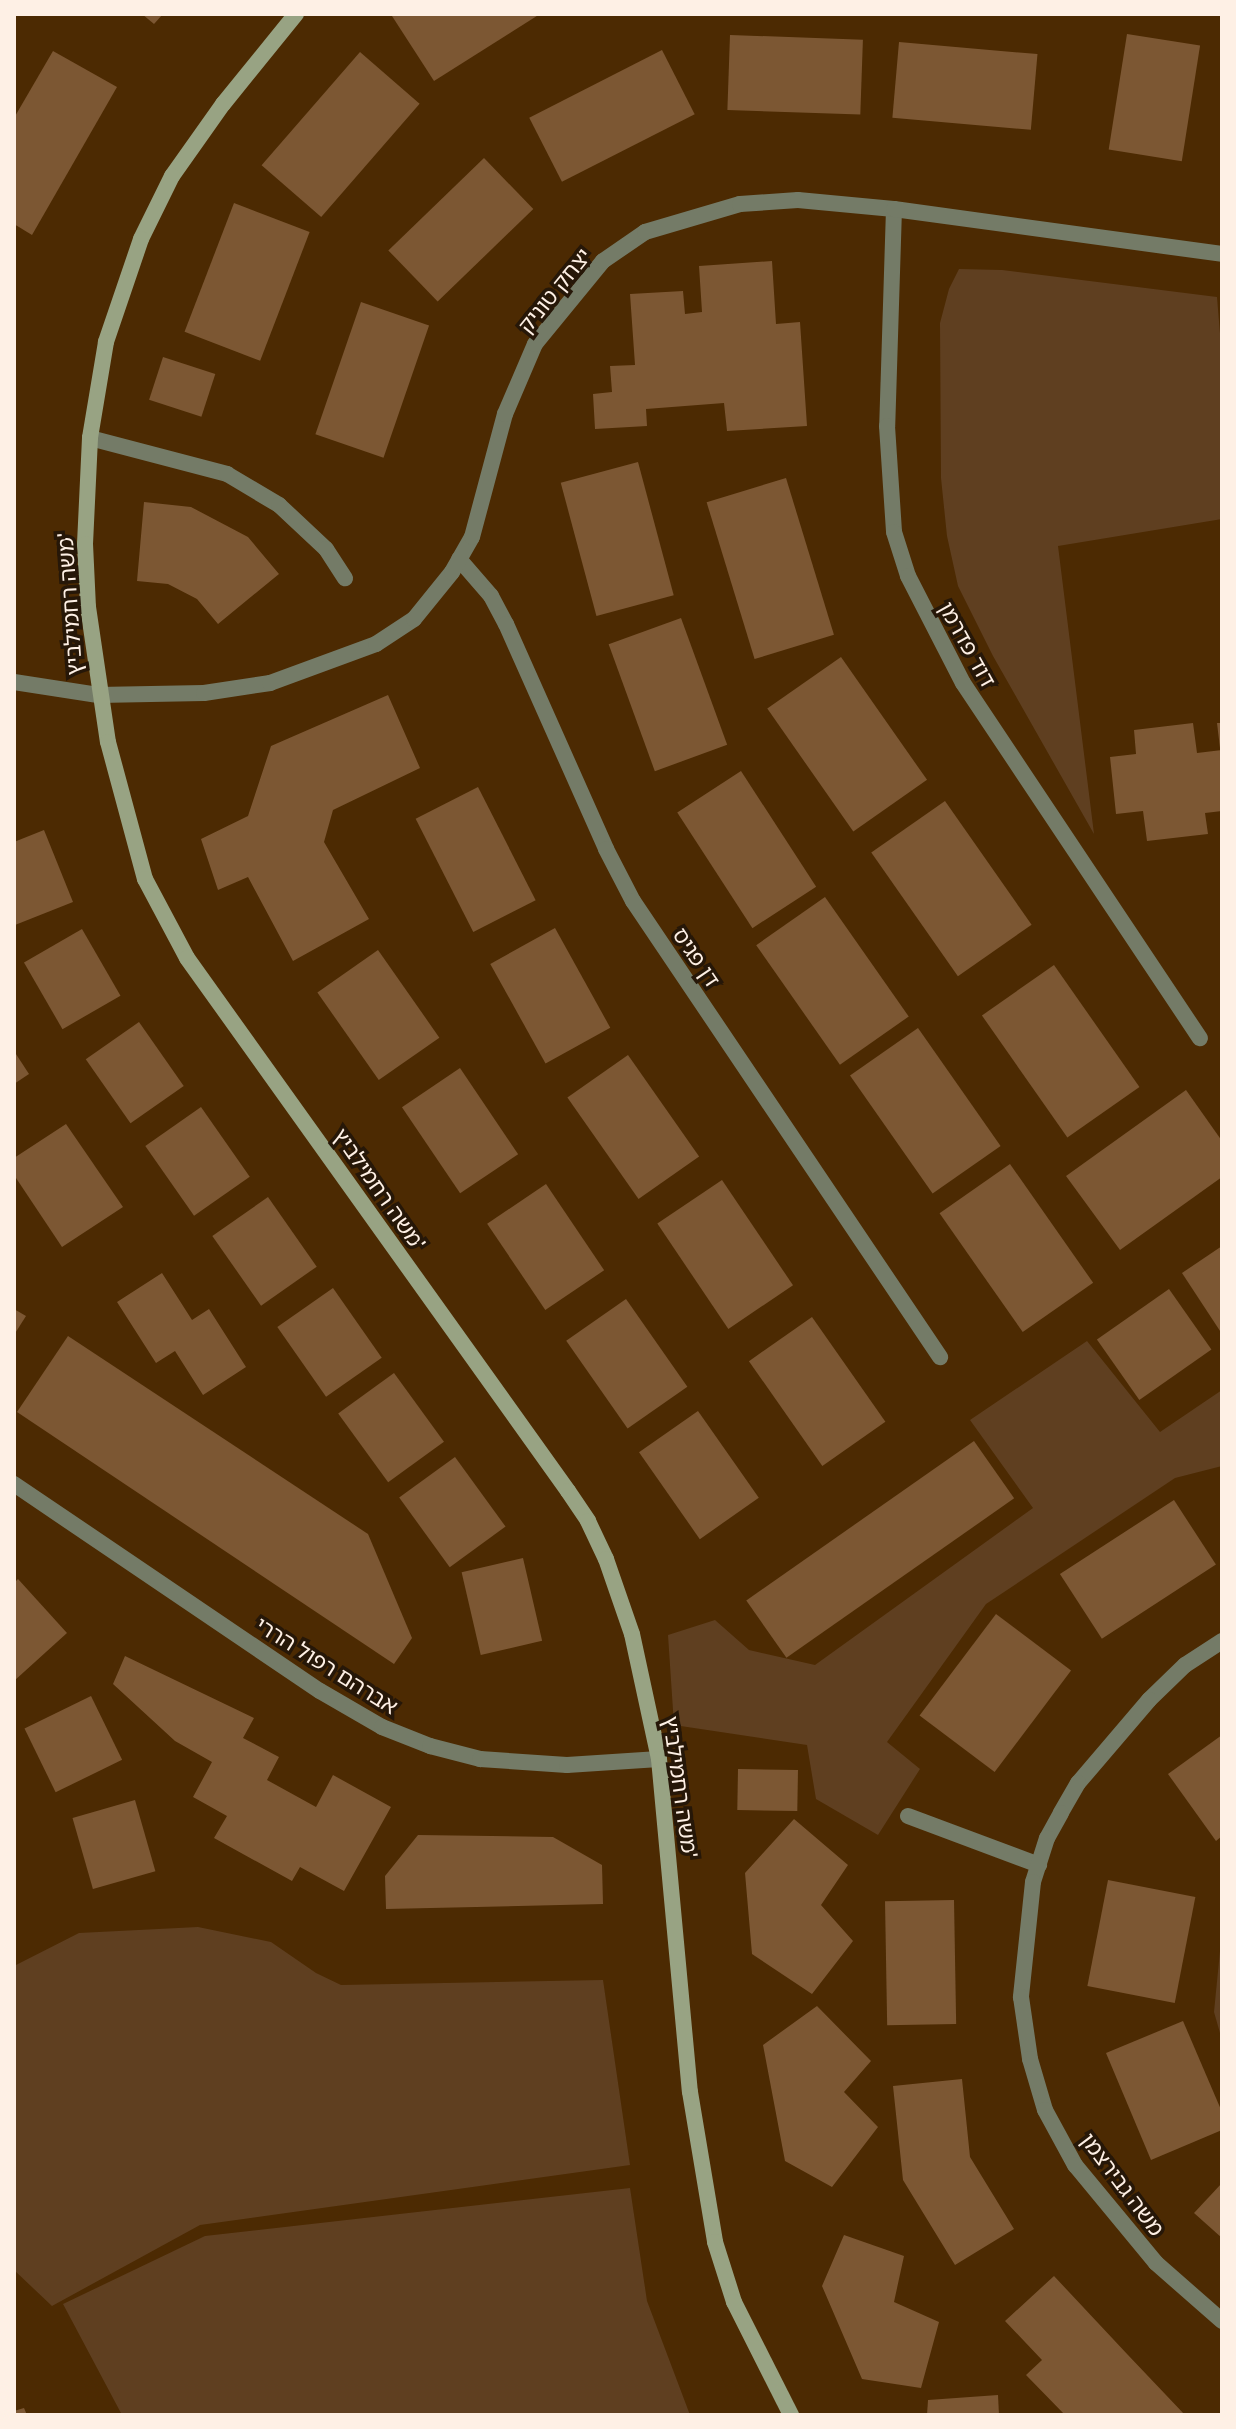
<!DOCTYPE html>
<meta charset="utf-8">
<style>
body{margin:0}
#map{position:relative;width:1236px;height:2429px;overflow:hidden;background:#4c2a02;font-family:"Golos Text","Noto Sans Hebrew",sans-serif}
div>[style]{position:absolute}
.green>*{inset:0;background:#5f3f20}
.building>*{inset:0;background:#7c5733;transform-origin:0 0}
.lane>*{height:16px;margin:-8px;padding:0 8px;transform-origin:8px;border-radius:8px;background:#747b67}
.street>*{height:16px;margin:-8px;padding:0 8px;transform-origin:8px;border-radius:8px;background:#747b67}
.secondary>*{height:16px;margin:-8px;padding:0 8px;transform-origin:8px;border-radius:8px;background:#98a383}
span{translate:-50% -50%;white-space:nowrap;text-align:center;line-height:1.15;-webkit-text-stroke:7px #261708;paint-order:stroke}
.street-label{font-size:22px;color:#fef0e5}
.frame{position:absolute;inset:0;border:16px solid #fef0e5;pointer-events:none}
</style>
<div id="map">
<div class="green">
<i style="clip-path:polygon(959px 269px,1002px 270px,1217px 297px,1222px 358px,1222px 519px,1058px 546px,1094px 834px,993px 656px,958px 586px,947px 536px,941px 478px,940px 323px,949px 289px)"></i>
<i style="clip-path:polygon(1087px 1341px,1160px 1432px,1222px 1390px,1222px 1466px,1175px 1478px,986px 1604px,887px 1742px,920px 1769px,878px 1835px,816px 1799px,807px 1745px,674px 1725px,668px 1635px,715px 1620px,749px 1650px,815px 1665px,1033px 1508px,970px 1420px)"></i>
<i style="clip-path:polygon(198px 1927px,271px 1942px,316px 1973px,341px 1985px,603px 1980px,630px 2165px,200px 2225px,52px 2306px,14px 2270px,14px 1966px,79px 1933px)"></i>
<i style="clip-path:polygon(1222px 1931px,1222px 2040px,1214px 2012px)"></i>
<i style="clip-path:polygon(630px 2188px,647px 2301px,690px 2415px,122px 2415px,63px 2304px,205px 2236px)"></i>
</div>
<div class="building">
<i style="clip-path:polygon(142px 14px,163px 14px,154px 24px)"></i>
<i style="clip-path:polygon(396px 14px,540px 14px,434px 81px,392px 16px)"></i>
<i style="left:1127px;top:34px;width:74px;height:117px;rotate:9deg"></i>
<i style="left:730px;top:35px;width:133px;height:75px;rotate:2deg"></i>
<i style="left:899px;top:42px;width:139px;height:76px;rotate:5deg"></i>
<i style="left:662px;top:50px;width:72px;height:149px;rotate:63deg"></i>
<i style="clip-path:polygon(53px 51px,117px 87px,32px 235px,14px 224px,14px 118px)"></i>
<i style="left:360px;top:52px;width:79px;height:150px;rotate:41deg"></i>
<i style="left:484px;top:158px;width:71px;height:133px;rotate:46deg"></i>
<i style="left:234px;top:203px;width:81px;height:138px;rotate:21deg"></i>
<i style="clip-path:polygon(772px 261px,776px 324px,800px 322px,807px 426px,727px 431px,724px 403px,646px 409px,647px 426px,595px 429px,593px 394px,612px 392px,610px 366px,635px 365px,630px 294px,683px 291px,685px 314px,702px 312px,699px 266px)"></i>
<i style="left:361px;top:302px;width:72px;height:140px;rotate:19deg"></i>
<i style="left:163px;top:357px;width:55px;height:45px;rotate:18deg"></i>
<i style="left:638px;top:462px;width:138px;height:80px;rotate:75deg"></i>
<i style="left:786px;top:478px;width:164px;height:83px;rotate:73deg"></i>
<i style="clip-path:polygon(144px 502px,191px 507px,248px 537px,279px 574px,218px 624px,197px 599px,168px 584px,137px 581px)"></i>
<i style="left:681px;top:618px;width:135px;height:77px;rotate:70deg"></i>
<i style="left:841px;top:657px;width:150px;height:90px;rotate:55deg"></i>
<i style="clip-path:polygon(388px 695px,420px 768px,333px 810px,324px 842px,369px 919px,293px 961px,248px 877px,218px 890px,201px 839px,248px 816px,271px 746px)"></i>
<i style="clip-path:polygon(1193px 723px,1197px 753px,1222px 750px,1222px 811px,1205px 813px,1208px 834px,1147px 841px,1143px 811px,1116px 814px,1110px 757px,1136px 754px,1134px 730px)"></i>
<i style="clip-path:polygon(1217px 723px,1222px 723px,1222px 748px,1220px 748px)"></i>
<i style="left:741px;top:771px;width:138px;height:76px;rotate:57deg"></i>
<i style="left:478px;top:787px;width:127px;height:70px;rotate:63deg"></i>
<i style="left:945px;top:801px;width:151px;height:90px;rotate:55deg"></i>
<i style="clip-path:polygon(44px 830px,73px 902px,15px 925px,14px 842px)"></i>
<i style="left:825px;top:897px;width:146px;height:84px;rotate:55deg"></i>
<i style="left:555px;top:928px;width:114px;height:74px;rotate:61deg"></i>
<i style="left:82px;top:929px;width:77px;height:67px;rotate:60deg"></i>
<i style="left:378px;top:950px;width:107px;height:74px;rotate:55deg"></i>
<i style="left:1054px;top:965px;width:149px;height:88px;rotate:55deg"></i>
<i style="left:139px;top:1022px;width:78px;height:65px;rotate:55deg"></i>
<i style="left:918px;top:1028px;width:144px;height:83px;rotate:55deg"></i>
<i style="clip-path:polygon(14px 1051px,29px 1074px,14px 1084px)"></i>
<i style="left:628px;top:1055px;width:124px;height:74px;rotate:55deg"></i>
<i style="left:460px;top:1068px;width:104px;height:70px;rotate:56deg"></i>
<i style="clip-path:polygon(1186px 1090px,1222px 1141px,1222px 1177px,1120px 1250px,1066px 1176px)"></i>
<i style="left:201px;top:1107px;width:85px;height:68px;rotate:55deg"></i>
<i style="clip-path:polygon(66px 1124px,123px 1207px,62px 1247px,14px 1175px,14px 1158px)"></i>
<i style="left:1010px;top:1164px;width:145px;height:86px;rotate:55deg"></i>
<i style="left:722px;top:1180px;width:127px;height:78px;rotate:56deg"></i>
<i style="left:546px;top:1184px;width:104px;height:71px;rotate:56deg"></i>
<i style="left:268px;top:1197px;width:85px;height:68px;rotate:55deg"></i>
<i style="clip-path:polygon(1222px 1246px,1222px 1334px,1182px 1273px)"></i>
<i style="clip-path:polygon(162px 1273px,192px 1320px,209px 1309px,246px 1367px,203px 1395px,175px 1351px,156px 1363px,117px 1302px)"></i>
<i style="left:333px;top:1288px;width:85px;height:68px;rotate:55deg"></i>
<i style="left:1169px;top:1289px;width:74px;height:88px;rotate:55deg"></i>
<i style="left:626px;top:1299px;width:107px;height:73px;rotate:55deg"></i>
<i style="clip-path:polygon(14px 1309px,26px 1316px,14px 1335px)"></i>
<i style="left:812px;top:1317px;width:128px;height:77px;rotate:55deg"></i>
<i style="clip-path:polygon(68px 1336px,368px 1534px,412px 1638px,394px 1664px,17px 1412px)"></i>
<i style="left:394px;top:1373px;width:85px;height:69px;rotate:54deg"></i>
<i style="left:698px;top:1411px;width:106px;height:72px;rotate:55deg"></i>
<i style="left:974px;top:1441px;width:70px;height:278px;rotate:55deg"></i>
<i style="left:455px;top:1457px;width:86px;height:69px;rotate:54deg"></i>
<i style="left:1174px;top:1500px;width:77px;height:136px;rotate:57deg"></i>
<i style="left:523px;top:1558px;width:85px;height:63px;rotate:77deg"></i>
<i style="clip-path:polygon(18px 1579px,67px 1633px,14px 1681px,14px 1583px)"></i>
<i style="left:996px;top:1614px;width:94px;height:127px;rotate:37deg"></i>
<i style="clip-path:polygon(125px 1656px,254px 1718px,243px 1738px,279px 1757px,267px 1780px,316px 1807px,333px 1775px,391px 1807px,344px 1891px,300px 1867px,292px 1881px,214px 1838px,227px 1816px,193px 1797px,212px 1762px,175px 1741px,113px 1684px)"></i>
<i style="left:91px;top:1696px;width:71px;height:74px;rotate:64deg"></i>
<i style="clip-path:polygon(1222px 1735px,1222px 1836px,1216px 1841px,1168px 1774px)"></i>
<i style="left:738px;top:1769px;width:60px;height:41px;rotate:1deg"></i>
<i style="left:135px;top:1800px;width:74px;height:65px;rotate:74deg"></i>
<i style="clip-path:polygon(794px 1819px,848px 1865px,821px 1905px,853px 1941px,812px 1994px,752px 1954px,745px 1873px)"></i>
<i style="clip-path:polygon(418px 1835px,553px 1837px,602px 1865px,603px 1904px,386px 1909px,385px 1876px)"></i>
<i style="left:1108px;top:1880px;width:89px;height:108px;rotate:11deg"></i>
<i style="left:954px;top:1900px;width:124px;height:69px;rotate:89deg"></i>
<i style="clip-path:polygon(817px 2006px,871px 2061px,844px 2092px,878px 2127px,832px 2187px,785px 2161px,763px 2045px)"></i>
<i style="clip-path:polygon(1183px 2021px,1222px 2112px,1222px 2130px,1151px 2160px,1106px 2053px)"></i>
<i style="clip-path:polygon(962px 2079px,970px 2157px,1014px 2229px,955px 2265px,903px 2180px,893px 2086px)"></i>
<i style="clip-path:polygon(1222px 2183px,1222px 2238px,1194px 2213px)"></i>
<i style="clip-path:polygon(844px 2235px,904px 2256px,894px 2302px,939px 2322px,921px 2388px,862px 2379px,822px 2286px)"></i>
<i style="clip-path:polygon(1054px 2276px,1128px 2355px,1185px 2415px,1065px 2415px,1026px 2375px,1042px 2360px,1005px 2321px)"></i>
<i style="clip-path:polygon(998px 2395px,999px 2415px,927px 2415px,928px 2400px)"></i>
<i style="clip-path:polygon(24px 2408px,27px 2415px,14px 2415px,14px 2411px)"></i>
</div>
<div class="lane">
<i style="left:90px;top:438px;width:142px;rotate:14.7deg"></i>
<i style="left:227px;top:474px;width:61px;rotate:30.8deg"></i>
<i style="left:279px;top:505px;width:64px;rotate:43.1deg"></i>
<i style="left:326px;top:549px;width:35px;rotate:57deg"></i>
<i style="left:908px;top:1816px;width:140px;rotate:20.5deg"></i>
</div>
<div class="street">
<i style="left:894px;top:209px;width:217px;rotate:91.8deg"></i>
<i style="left:887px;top:426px;width:106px;rotate:86.2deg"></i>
<i style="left:894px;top:532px;width:46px;rotate:72.3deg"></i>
<i style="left:908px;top:576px;width:120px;rotate:62.8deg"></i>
<i style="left:963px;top:683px;width:427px;rotate:56.3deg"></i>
<i style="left:459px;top:559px;width:49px;rotate:49.1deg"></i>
<i style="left:491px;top:596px;width:32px;rotate:62deg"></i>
<i style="left:506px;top:624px;width:246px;rotate:66deg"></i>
<i style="left:606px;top:849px;width:59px;rotate:62.6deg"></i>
<i style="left:633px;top:901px;width:550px;rotate:56.05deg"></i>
<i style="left:14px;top:682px;width:85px;rotate:8.8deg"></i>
<i style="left:98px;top:695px;width:106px;rotate:-1.1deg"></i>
<i style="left:204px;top:693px;width:67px;rotate:-8.6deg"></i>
<i style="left:270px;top:683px;width:113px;rotate:-20.2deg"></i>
<i style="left:376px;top:644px;width:45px;rotate:-33.3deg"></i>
<i style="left:414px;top:619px;width:60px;rotate:-51deg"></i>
<i style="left:452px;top:572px;width:40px;rotate:-60.3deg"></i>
<i style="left:472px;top:537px;width:127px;rotate:-75deg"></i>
<i style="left:505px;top:414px;width:76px;rotate:-66.8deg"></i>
<i style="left:535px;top:344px;width:107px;rotate:-50.7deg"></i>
<i style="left:603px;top:261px;width:51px;rotate:-34.6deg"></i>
<i style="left:645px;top:232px;width:99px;rotate:-16.4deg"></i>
<i style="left:740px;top:204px;width:58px;rotate:-3.9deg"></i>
<i style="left:798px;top:200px;width:96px;rotate:5.4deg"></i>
<i style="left:894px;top:209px;width:331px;rotate:7.8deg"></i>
<i style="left:14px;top:1484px;width:369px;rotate:34.1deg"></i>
<i style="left:320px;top:1691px;width:72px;rotate:30.1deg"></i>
<i style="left:382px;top:1727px;width:52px;rotate:21.6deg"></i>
<i style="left:430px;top:1746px;width:52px;rotate:14.6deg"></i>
<i style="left:480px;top:1759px;width:87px;rotate:3.9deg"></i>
<i style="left:567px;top:1765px;width:92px;rotate:-3.7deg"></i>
<i style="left:1222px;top:1641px;width:44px;rotate:147deg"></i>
<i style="left:1185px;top:1665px;width:50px;rotate:135.8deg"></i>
<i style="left:1149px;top:1700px;width:109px;rotate:130.5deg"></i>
<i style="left:1078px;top:1783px;width:34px;rotate:120deg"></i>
<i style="left:1061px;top:1813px;width:29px;rotate:119deg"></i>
<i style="left:1047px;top:1838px;width:46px;rotate:107.7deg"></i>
<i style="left:1033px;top:1882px;width:116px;rotate:96deg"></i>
<i style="left:1021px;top:1997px;width:63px;rotate:81.7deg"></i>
<i style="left:1030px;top:2059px;width:53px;rotate:73.6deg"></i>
<i style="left:1045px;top:2110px;width:63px;rotate:61.4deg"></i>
<i style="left:1075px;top:2165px;width:127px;rotate:50.4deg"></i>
<i style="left:1156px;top:2263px;width:88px;rotate:41.3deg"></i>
</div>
<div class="secondary">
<i style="left:296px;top:14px;width:116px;rotate:129deg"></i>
<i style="left:223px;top:104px;width:88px;rotate:125.3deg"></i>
<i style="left:172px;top:176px;width:70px;rotate:116.2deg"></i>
<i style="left:141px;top:239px;width:109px;rotate:108.8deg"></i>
<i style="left:106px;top:342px;width:97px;rotate:99.5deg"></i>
<i style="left:90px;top:438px;width:106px;rotate:92.7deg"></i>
<i style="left:85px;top:544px;width:63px;rotate:87.3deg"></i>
<i style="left:88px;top:607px;width:136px;rotate:81.6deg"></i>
<i style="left:108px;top:742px;width:142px;rotate:74.9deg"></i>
<i style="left:145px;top:879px;width:89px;rotate:62deg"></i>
<i style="left:187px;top:958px;width:655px;rotate:54.44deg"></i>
<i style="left:568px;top:1491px;width:36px;rotate:56deg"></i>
<i style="left:588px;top:1521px;width:42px;rotate:64.7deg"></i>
<i style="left:606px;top:1559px;width:79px;rotate:70.9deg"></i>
<i style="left:632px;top:1634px;width:128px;rotate:77.8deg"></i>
<i style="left:659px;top:1759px;width:334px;rotate:84.7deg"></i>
<i style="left:690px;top:2092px;width:152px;rotate:80.5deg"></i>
<i style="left:715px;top:2242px;width:63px;rotate:72.4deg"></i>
<i style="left:734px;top:2302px;width:127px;rotate:63.2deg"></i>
</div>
<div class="street-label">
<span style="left:554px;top:290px;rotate:-51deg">יצחק טוניק</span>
<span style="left:69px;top:604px;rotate:-94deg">משה רחמילביץ'</span>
<span style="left:968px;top:644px;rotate:61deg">דוד פדרמן</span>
<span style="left:697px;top:957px;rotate:56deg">דן פגיס</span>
<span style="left:380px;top:1189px;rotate:55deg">משה רחמילביץ'</span>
<span style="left:327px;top:1665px;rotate:32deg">אברהם רפול הררי</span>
<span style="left:681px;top:1787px;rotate:82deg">משה רחמילביץ'</span>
<span style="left:1123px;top:2184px;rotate:53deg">משה גבירצמן</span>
</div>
<div class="frame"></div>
</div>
